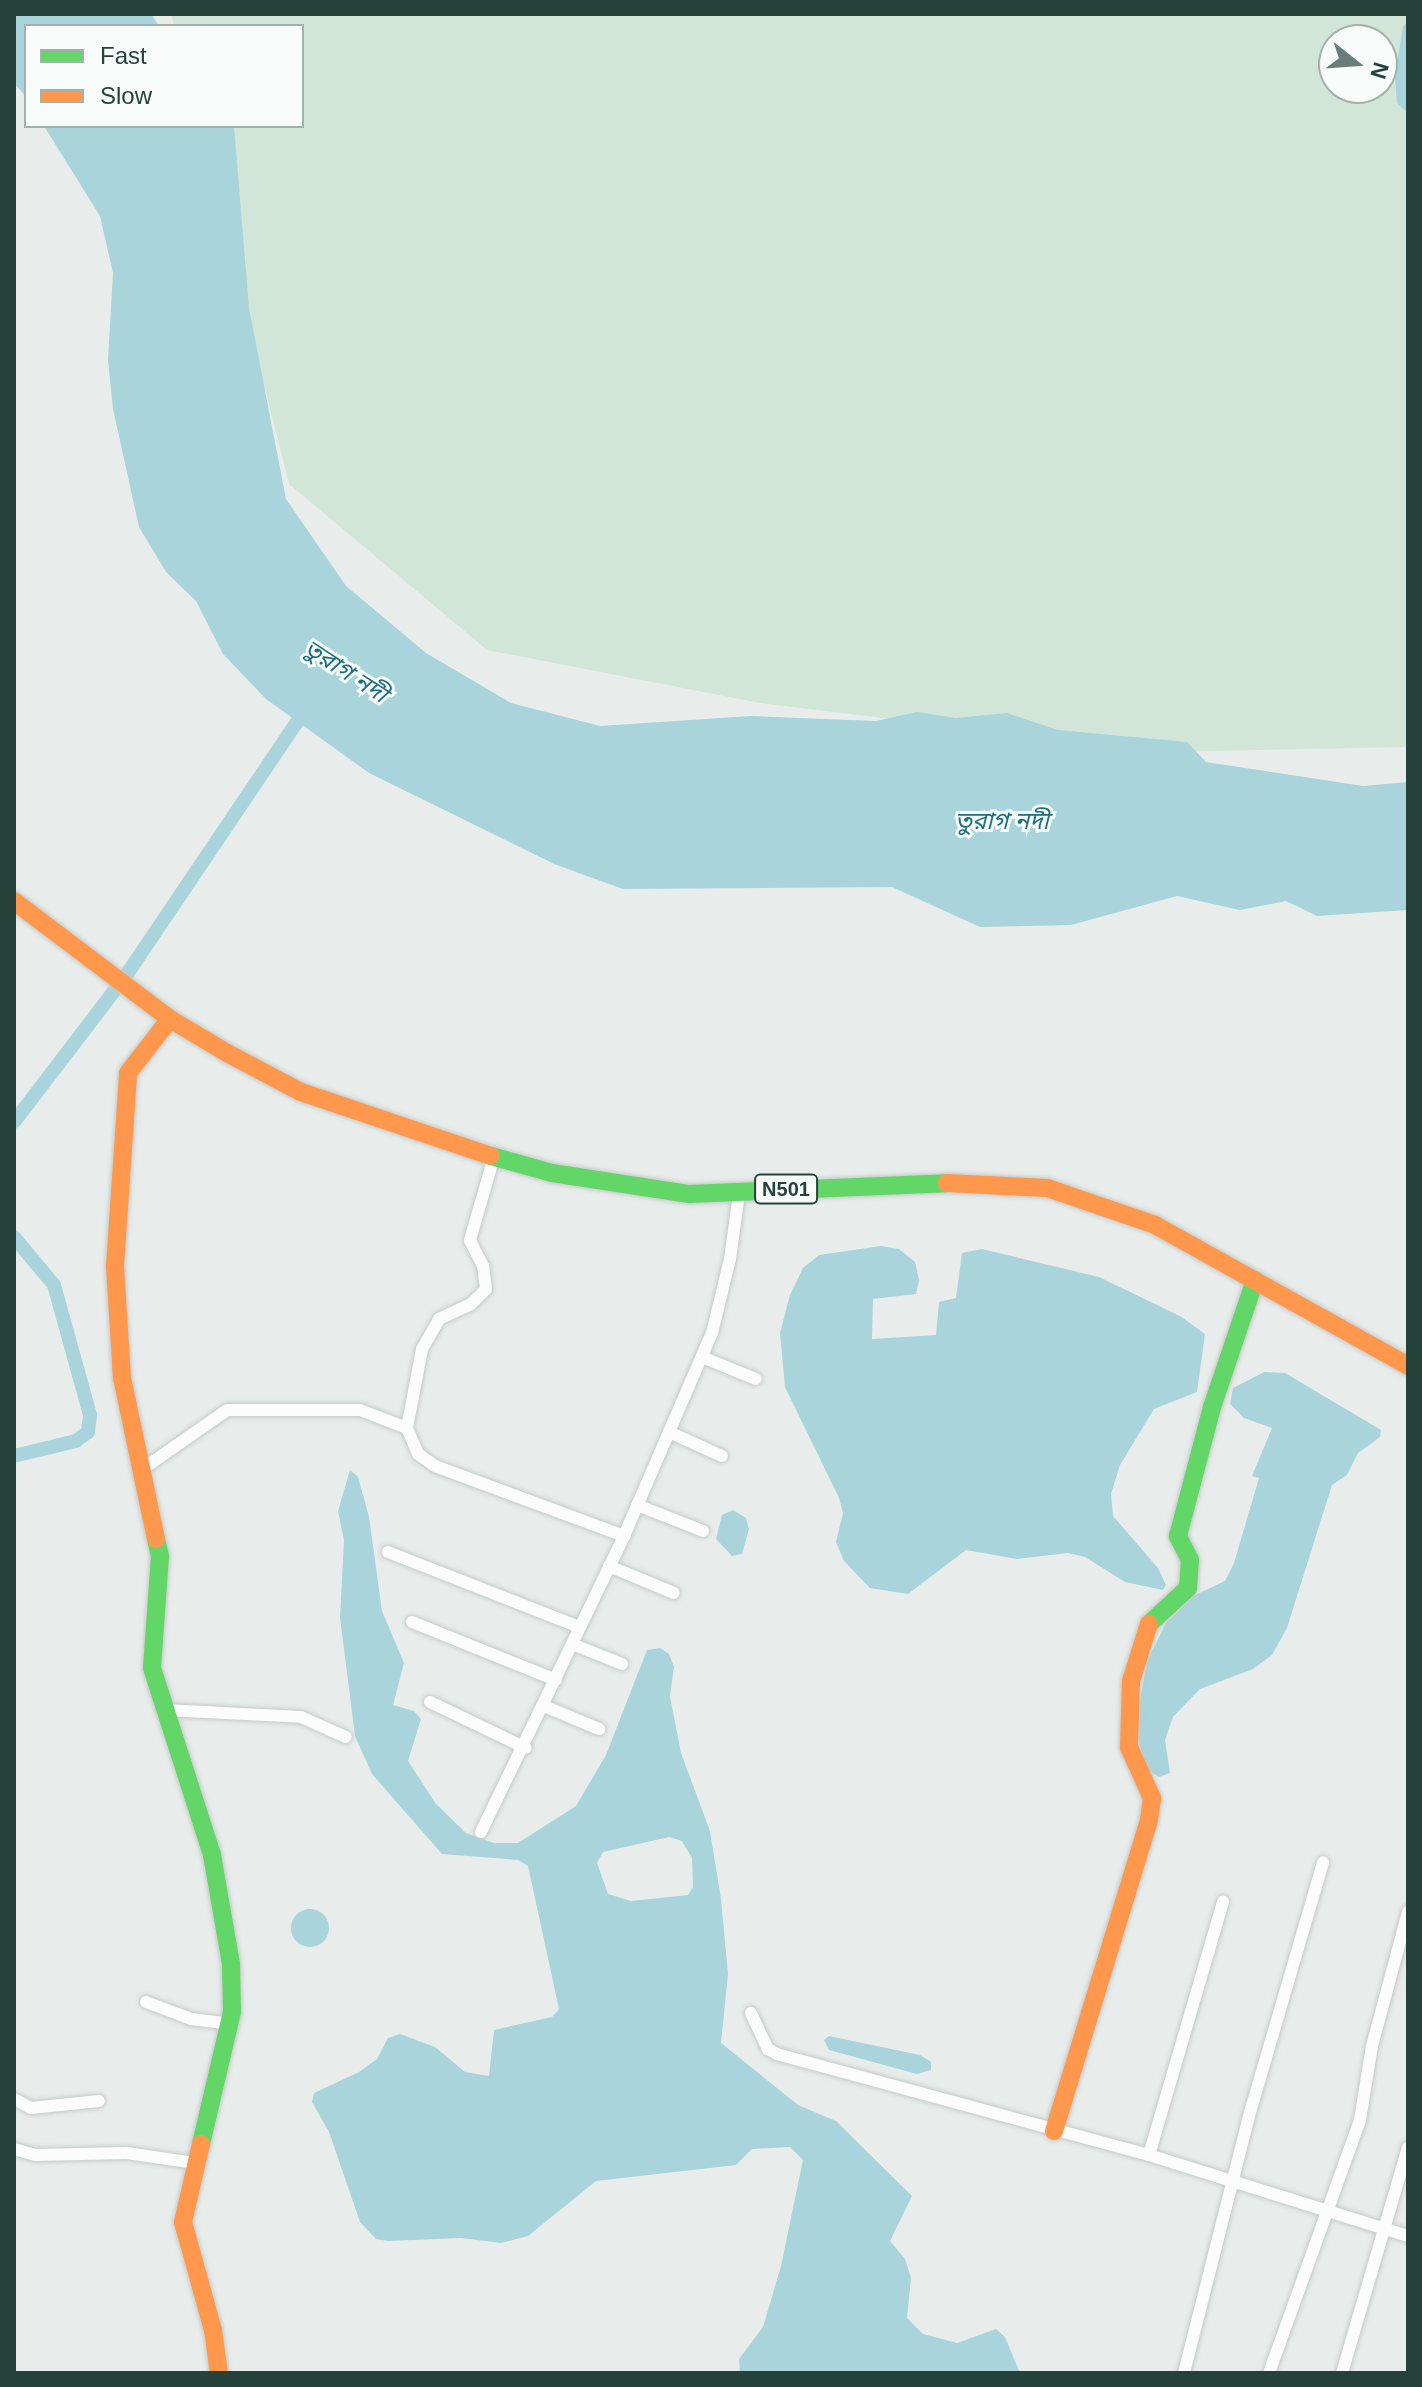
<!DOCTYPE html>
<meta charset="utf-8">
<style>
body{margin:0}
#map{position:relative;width:1422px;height:2387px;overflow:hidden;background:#e8edeb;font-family:Arial,"Noto Sans Bengali",sans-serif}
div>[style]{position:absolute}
.green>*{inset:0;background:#d1e6d8}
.water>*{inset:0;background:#a9d4db}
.round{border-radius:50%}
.canal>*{height:14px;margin:-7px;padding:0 7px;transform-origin:7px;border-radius:7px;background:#a9d4db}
.roads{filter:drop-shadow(0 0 2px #c5cac8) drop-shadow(0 0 2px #c5cac8)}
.street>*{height:12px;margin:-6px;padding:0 6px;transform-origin:6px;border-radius:6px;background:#fcfcfc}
.fast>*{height:18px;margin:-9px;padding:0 9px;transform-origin:9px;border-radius:9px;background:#63d668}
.slow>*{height:18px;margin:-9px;padding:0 9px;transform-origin:9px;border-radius:9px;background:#ff974d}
span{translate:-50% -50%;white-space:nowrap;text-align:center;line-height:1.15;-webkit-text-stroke:6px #f7fbf9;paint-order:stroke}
.shield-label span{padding:2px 6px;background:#f7fbf9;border:2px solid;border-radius:6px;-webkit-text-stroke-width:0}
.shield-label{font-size:20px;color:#24423a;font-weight:700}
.water-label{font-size:24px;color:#1c6f80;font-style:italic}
.frame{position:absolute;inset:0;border:16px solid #24423a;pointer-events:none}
.legend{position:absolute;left:24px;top:24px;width:280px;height:104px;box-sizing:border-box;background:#f7fbf9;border:2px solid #a3b1ad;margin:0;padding:10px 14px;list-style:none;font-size:24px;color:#24423a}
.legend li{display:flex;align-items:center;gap:16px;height:40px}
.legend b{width:40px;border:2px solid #a3b1ad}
.north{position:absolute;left:1318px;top:24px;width:80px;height:80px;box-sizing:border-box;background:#f7fbf9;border:2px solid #a3b1ad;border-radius:50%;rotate:107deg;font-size:22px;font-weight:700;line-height:32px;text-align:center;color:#24423a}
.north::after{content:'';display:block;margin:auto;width:28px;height:36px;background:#697e78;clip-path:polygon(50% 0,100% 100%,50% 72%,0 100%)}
</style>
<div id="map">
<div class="green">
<i style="clip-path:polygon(evenodd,171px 14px,1408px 14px,1408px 747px,1160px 752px,760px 703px,487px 650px,289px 484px,199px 126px,302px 126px,302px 26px,174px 26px,171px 14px,1334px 40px,1382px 40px,1382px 88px,1334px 88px,1334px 40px)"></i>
</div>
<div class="water">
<i style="clip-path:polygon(14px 14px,151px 14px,159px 26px,26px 26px,26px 97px,14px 83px)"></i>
<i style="clip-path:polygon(1408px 22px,1408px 113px,1397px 103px,1395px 77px,1403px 26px)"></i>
<i style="clip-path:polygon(44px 126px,234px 126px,249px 308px,286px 499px,346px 586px,426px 653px,511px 703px,600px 726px,751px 716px,876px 721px,917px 712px,956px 718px,1007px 713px,1058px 730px,1187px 742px,1206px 762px,1363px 786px,1408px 782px,1408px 910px,1317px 916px,1286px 901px,1240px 910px,1177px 896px,1071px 925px,980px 927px,892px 887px,623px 889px,554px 864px,369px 773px,266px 699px,223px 654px,196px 601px,166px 572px,139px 527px,113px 409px,108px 360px,113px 273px,100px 216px)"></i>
<i style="clip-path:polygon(881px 1246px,899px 1249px,915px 1262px,919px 1280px,916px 1294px,873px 1299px,872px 1339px,936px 1335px,939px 1302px,956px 1298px,962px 1253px,982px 1249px,1099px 1277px,1180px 1316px,1205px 1334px,1197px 1392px,1154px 1409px,1120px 1465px,1111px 1494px,1113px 1516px,1158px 1568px,1166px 1585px,1163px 1590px,1125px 1582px,1085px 1557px,1068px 1553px,1017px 1559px,966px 1550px,908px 1594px,870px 1588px,844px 1561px,836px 1542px,843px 1513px,839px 1498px,785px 1387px,780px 1333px,790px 1295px,803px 1268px,819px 1255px)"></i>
<i style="clip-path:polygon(1264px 1372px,1285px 1373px,1381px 1430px,1380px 1437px,1358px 1453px,1347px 1475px,1332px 1485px,1287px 1628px,1272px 1655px,1253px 1669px,1200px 1689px,1173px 1717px,1165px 1740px,1170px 1773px,1159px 1777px,1149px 1771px,1140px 1749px,1137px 1717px,1147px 1661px,1166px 1623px,1193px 1596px,1225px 1581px,1234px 1563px,1259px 1478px,1252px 1476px,1272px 1428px,1244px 1418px,1230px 1404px,1233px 1388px)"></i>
<i style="clip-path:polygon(evenodd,350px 1470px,358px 1477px,369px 1517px,382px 1611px,404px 1663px,393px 1705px,414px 1711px,421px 1719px,408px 1761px,436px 1804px,466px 1833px,494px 1843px,518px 1843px,576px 1806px,606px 1755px,647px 1650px,660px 1648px,669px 1654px,674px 1667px,670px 1696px,681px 1753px,710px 1831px,721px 1899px,728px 1974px,721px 2043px,798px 2105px,836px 2121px,912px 2196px,890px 2241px,905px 2259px,911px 2278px,907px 2318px,923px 2334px,957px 2343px,996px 2329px,1005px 2337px,1020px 2373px,740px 2373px,739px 2359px,763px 2327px,781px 2266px,803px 2160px,790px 2147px,752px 2149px,736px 2165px,596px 2181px,528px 2236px,501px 2243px,461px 2238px,388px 2241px,376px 2239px,360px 2222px,329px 2132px,312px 2102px,314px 2093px,359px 2072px,377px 2059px,388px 2038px,400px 2034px,435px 2047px,465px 2072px,489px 2076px,494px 2030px,552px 2017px,559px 2009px,528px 1866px,518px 1860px,442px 1854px,372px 1774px,355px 1736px,340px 1618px,344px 1540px,338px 1511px,350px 1470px,669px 1837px,682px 1841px,692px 1858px,693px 1887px,688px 1895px,631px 1901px,608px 1894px,597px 1863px,603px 1852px,669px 1837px)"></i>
<i style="clip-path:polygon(733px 1510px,746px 1518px,749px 1529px,742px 1554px,732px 1556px,716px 1539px,722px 1515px)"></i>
<i class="round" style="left:291px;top:1909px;width:38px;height:38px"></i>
<i style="clip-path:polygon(829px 2036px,920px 2055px,931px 2062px,931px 2070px,917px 2074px,829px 2050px,824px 2040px)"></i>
</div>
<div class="canal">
<i style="left:14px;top:1122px;width:183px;rotate:-52.6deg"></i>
<i style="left:125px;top:977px;width:327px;rotate:-56deg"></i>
<i style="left:14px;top:1237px;width:62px;rotate:50.2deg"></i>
<i style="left:54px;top:1285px;width:135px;rotate:74.5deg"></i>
<i style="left:90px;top:1415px;width:17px;rotate:97deg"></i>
<i style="left:88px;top:1432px;width:15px;rotate:143deg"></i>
<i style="left:76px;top:1441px;width:64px;rotate:166.4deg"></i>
</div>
<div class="roads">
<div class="street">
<i style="left:702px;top:1357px;width:58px;rotate:22.2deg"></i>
<i style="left:407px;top:1428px;width:28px;rotate:67deg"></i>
<i style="left:418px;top:1454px;width:21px;rotate:35deg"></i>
<i style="left:435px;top:1466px;width:202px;rotate:20.3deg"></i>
<i style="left:669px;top:1432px;width:58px;rotate:24.4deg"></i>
<i style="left:144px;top:1468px;width:101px;rotate:-34.9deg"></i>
<i style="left:227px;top:1410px;width:133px"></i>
<i style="left:360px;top:1410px;width:50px;rotate:21deg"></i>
<i style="left:407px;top:1428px;width:80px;rotate:-79.2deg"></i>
<i style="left:422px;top:1349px;width:34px;rotate:-60deg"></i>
<i style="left:439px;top:1319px;width:35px;rotate:-25deg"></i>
<i style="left:471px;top:1304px;width:21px;rotate:-45deg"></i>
<i style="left:486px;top:1289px;width:23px;rotate:-97deg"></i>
<i style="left:483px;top:1266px;width:29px;rotate:-117deg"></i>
<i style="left:470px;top:1240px;width:86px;rotate:-73.9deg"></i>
<i style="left:637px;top:1505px;width:71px;rotate:21.5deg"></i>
<i style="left:388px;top:1552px;width:205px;rotate:21.4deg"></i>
<i style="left:609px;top:1566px;width:70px;rotate:22.6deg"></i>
<i style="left:412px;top:1622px;width:155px;rotate:21.9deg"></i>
<i style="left:572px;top:1644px;width:54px;rotate:21.8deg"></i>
<i style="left:430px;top:1702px;width:106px;rotate:25.6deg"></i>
<i style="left:544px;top:1706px;width:60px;rotate:22.7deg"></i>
<i style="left:165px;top:1710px;width:136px;rotate:2.9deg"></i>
<i style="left:301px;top:1717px;width:49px;rotate:24deg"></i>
<i style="left:481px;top:1832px;width:329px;rotate:-64.2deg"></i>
<i style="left:624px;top:1536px;width:221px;rotate:-66.6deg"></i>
<i style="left:712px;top:1333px;width:76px;rotate:-76.3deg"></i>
<i style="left:730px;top:1259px;width:67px;rotate:-82.2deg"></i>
<i style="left:146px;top:2002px;width:48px;rotate:20.7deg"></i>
<i style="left:191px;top:2019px;width:39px;rotate:7deg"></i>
<i style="left:751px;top:2013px;width:40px;rotate:65deg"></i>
<i style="left:768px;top:2049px;width:10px;rotate:29deg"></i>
<i style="left:777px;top:2054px;width:385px;rotate:15.2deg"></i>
<i style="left:1149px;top:2155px;width:271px;rotate:17.4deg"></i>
<i style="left:14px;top:2099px;width:19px;rotate:28deg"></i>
<i style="left:31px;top:2108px;width:68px;rotate:-5.9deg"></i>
<i style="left:14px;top:2149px;width:22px;rotate:16deg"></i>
<i style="left:35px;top:2155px;width:92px;rotate:-1.2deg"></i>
<i style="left:127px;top:2153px;width:69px;rotate:8.4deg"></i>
<i style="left:1149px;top:2155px;width:264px;rotate:-73.7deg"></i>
<i style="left:1184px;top:2373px;width:272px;rotate:-75.8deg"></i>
<i style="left:1251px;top:2109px;width:257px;rotate:-73.7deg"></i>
<i style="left:1269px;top:2373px;width:269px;rotate:-70.2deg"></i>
<i style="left:1360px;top:2120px;width:75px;rotate:-80.8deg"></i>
<i style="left:1372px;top:2046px;width:139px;rotate:-75deg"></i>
<i style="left:1342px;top:2373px;width:235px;rotate:-73.7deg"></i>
</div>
<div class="fast">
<i style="left:491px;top:1156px;width:63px;rotate:15.6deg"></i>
<i style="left:552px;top:1173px;width:139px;rotate:8.7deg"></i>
<i style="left:689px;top:1194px;width:258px;rotate:-2.4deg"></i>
<i style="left:156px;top:1539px;width:17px;rotate:77deg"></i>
<i style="left:160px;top:1556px;width:112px;rotate:94.1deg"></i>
<i style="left:152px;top:1668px;width:196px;rotate:72.2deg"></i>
<i style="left:212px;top:1855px;width:111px;rotate:80.1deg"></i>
<i style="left:231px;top:1964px;width:48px;rotate:88.8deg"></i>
<i style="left:232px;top:2012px;width:136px;rotate:103.2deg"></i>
<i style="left:1149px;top:1624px;width:53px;rotate:-42.7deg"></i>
<i style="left:1188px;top:1588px;width:28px;rotate:-86deg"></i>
<i style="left:1190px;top:1560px;width:27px;rotate:-117deg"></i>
<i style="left:1178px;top:1536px;width:133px;rotate:-75.2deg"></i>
<i style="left:1212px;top:1407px;width:134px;rotate:-71.3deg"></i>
</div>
<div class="slow">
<i style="left:14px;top:901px;width:196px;rotate:37.1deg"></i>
<i style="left:170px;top:1019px;width:66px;rotate:30.8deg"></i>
<i style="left:227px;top:1053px;width:84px;rotate:27.8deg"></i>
<i style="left:301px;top:1092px;width:200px;rotate:18.6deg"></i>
<i style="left:947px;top:1183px;width:100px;rotate:2.9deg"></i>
<i style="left:1047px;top:1188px;width:114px;rotate:18.9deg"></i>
<i style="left:1155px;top:1225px;width:290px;rotate:29.1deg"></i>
<i style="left:156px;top:1539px;width:165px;rotate:-101.9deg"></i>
<i style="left:122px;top:1378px;width:112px;rotate:-93.6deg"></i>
<i style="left:115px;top:1266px;width:193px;rotate:-86.1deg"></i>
<i style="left:128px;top:1073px;width:68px;rotate:-52.1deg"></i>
<i style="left:1054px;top:2131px;width:325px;rotate:-73deg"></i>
<i style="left:1149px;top:1820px;width:22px;rotate:-82deg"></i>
<i style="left:1152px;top:1798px;width:56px;rotate:-114.3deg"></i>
<i style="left:1129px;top:1747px;width:66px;rotate:-88.3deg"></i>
<i style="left:1131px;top:1681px;width:60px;rotate:-72.5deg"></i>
<i style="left:201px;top:2144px;width:80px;rotate:103deg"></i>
<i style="left:183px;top:2222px;width:112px;rotate:74.5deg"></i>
<i style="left:213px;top:2330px;width:43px;rotate:82.1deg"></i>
</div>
</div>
<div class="shield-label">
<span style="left:786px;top:1189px">N501</span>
</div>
<div class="water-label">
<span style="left:346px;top:671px;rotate:33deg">তুরাগ নদী</span>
<span style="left:1002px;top:821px">তুরাগ নদী</span>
</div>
<div class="frame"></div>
<ul class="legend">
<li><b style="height:10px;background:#63d668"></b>Fast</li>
<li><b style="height:10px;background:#ff974d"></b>Slow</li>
</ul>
<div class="north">N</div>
</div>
